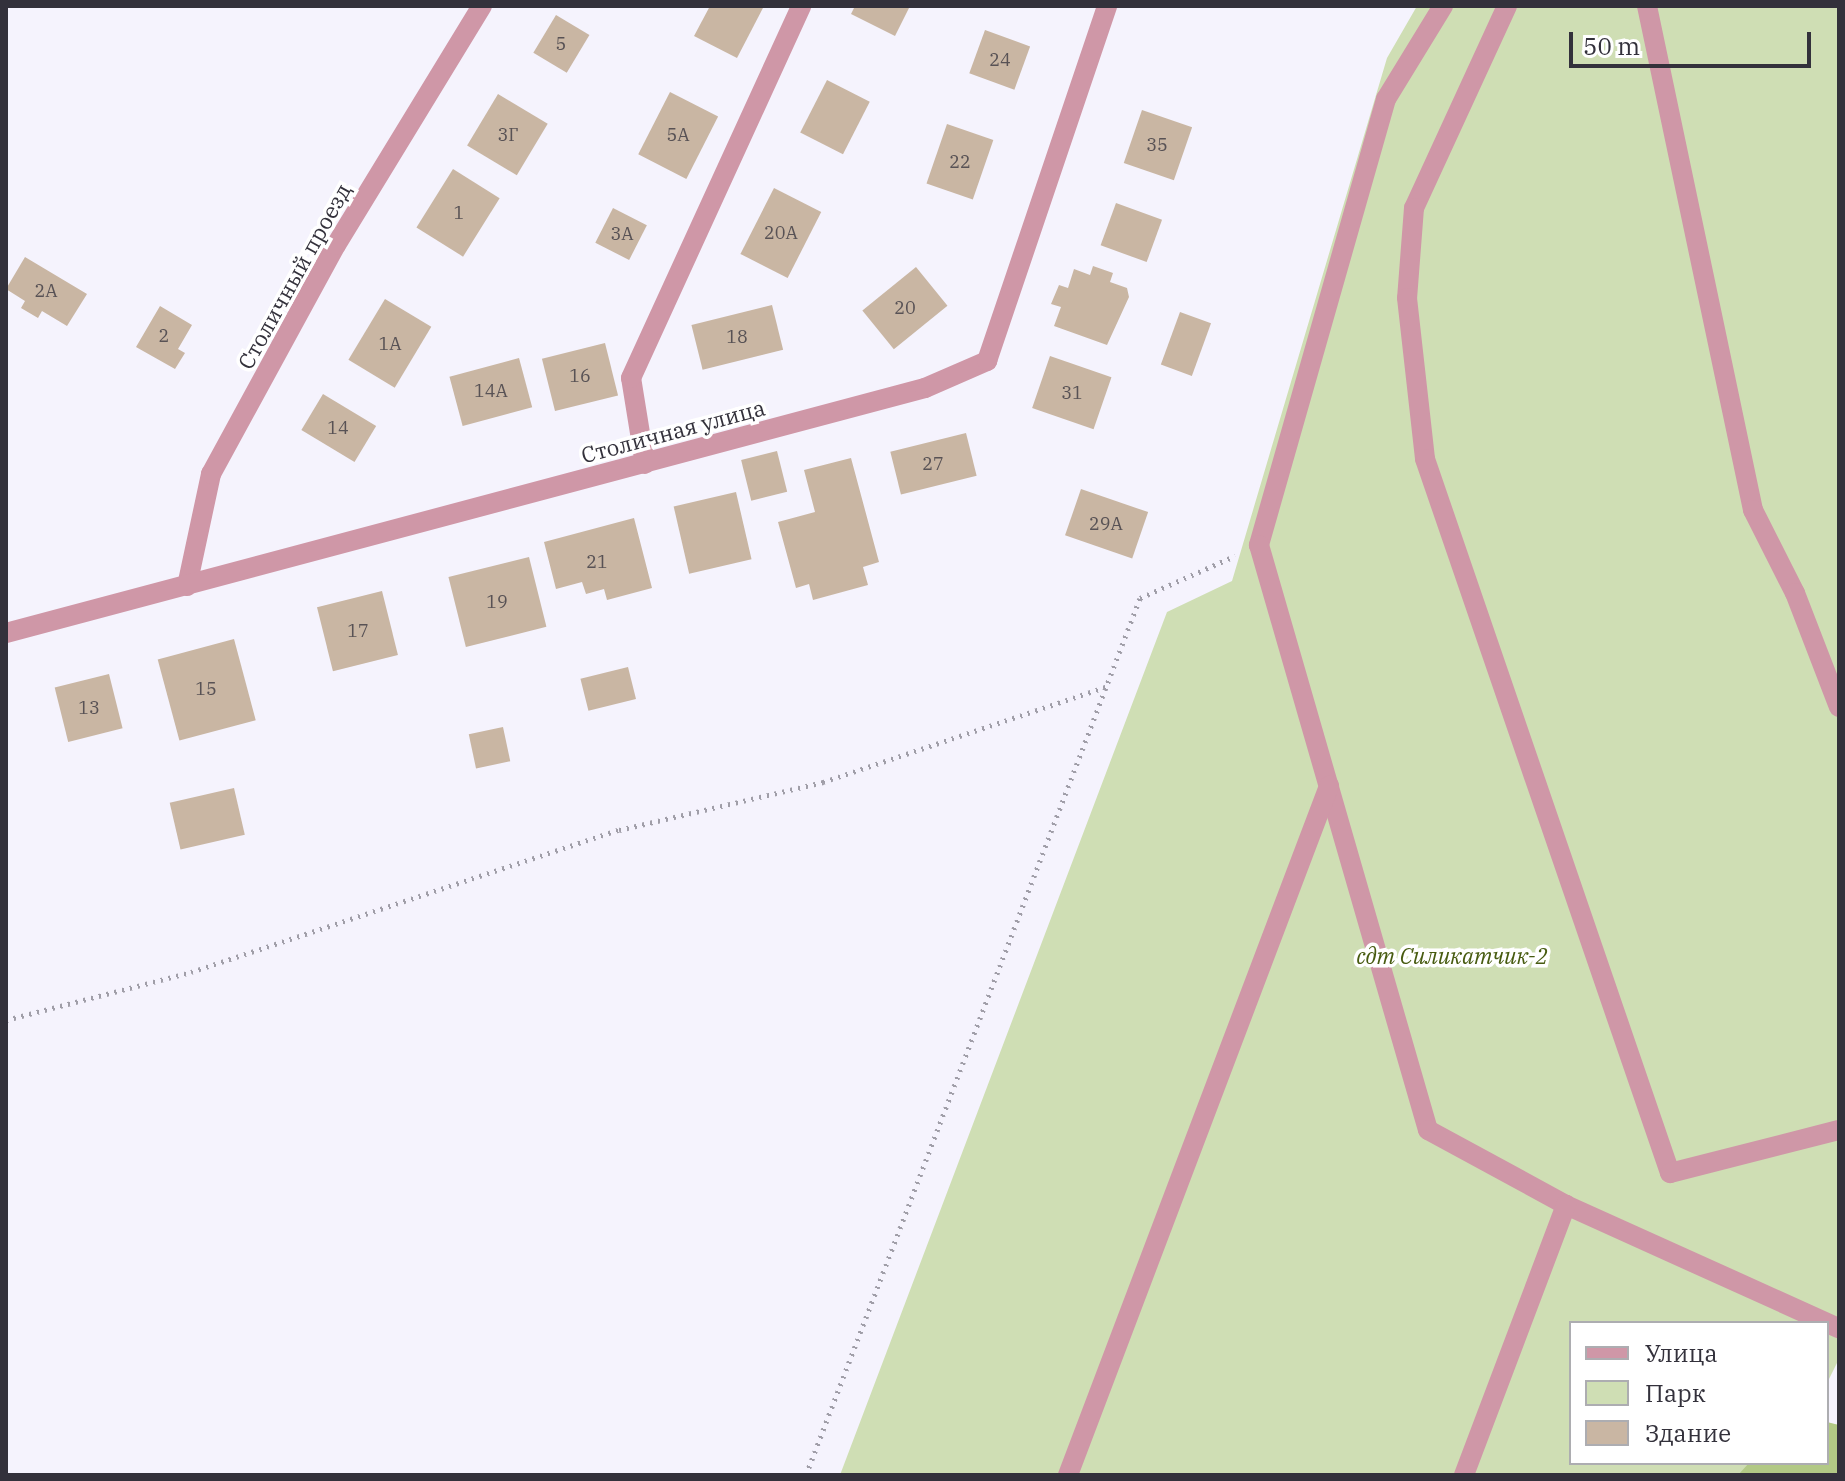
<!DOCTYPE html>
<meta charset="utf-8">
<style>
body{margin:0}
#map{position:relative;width:1845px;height:1481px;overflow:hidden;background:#f5f3fd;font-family:"IBM Plex Serif",serif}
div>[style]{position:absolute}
.green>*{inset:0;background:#cfdeb4}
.forest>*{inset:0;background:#b2c985}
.building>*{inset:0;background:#c9b6a3;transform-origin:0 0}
.path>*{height:5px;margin-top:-2.5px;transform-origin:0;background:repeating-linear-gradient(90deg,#a09ea8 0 2px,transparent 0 8px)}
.minor>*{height:20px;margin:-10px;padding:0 10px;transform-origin:10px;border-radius:10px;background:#cf97a7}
span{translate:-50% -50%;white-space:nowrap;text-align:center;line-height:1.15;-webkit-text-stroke:7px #fff;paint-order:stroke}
.number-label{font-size:18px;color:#585255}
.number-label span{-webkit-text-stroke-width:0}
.street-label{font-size:22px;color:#33313b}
.park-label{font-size:22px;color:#475b10;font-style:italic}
.frame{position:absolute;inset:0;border:8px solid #33313b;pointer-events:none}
.legend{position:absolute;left:1569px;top:1321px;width:260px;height:144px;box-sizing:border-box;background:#fff;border:2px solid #adadb1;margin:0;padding:10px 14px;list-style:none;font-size:24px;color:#33313b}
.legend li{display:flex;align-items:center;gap:16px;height:40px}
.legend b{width:40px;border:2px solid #adadb1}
.scale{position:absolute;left:1569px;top:32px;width:242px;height:36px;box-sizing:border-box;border:4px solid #33313b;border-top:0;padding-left:10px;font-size:24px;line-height:28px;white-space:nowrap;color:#33313b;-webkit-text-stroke:6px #fff;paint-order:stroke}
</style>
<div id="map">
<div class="green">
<i style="clip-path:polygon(1417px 6px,1839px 6px,1839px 1359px,1827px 1383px,1827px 1323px,1571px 1323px,1571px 1463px,1788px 1463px,1782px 1475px,840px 1475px,1167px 612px,1232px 581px,1387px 58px)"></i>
</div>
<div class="forest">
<i style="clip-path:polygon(1827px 1422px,1839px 1425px,1839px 1475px,1738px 1475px,1749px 1463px,1827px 1463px)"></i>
</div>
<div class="building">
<i style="clip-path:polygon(710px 6px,764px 6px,737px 58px,694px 36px)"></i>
<i style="clip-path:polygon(855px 6px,910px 6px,895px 36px,851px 14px)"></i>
<i style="left:556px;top:15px;width:39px;height:44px;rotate:31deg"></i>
<i style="left:985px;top:30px;width:48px;height:46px;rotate:20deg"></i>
<i style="left:827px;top:80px;width:48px;height:59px;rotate:27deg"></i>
<i style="left:670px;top:92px;width:54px;height:70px;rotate:27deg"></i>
<i style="left:498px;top:94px;width:58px;height:60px;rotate:31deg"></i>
<i style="left:1142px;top:110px;width:53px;height:56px;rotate:19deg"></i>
<i style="left:947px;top:124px;width:49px;height:63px;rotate:19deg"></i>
<i style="left:453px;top:169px;width:55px;height:69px;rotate:32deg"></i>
<i style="left:774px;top:188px;width:53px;height:74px;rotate:27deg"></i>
<i style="left:1116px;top:203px;width:49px;height:45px;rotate:20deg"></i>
<i style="left:613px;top:208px;width:38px;height:39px;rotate:27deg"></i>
<i style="clip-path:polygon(25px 257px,87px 294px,67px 326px,42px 311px,38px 318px,21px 308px,25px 301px,6px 289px)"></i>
<i style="clip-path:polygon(1093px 266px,1113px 273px,1110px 282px,1127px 288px,1129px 297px,1107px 345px,1054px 326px,1061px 307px,1051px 304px,1059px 285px,1068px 288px,1074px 269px,1090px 275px)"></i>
<i style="left:916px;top:267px;width:50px;height:69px;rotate:51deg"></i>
<i style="left:385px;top:299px;width:54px;height:71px;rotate:31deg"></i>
<i style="left:772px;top:305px;width:46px;height:83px;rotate:76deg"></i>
<i style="clip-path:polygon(160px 306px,192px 325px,178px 349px,185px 353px,175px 369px,136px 347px)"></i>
<i style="left:1180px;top:312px;width:33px;height:56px;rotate:20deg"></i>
<i style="left:605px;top:343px;width:54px;height:65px;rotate:76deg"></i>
<i style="left:1050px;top:356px;width:65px;height:55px;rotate:19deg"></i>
<i style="left:519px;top:358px;width:51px;height:72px;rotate:75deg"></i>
<i style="left:323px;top:394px;width:62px;height:42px;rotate:31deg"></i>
<i style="left:966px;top:433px;width:44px;height:78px;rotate:76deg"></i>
<i style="left:777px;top:451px;width:42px;height:37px;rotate:76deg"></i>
<i style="clip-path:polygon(851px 458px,879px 562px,863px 567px,868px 585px,813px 600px,809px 584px,796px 588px,778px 522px,815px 512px,804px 470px)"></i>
<i style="left:1081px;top:489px;width:71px;height:49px;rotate:19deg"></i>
<i style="left:736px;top:492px;width:69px;height:64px;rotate:77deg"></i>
<i style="clip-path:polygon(634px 518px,652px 588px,607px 600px,604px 589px,586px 594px,582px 582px,556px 589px,544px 542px)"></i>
<i style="left:529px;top:557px;width:72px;height:83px;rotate:76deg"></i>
<i style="left:382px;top:591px;width:66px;height:67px;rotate:76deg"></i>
<i style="left:234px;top:639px;width:84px;height:79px;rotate:75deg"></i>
<i style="left:628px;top:667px;width:33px;height:49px;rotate:76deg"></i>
<i style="left:109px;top:674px;width:56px;height:56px;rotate:76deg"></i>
<i style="left:503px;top:727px;width:35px;height:35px;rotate:78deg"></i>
<i style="left:234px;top:788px;width:48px;height:66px;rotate:77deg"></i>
</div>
<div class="path">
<i style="left:6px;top:1020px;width:191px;rotate:-14.5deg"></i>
<i style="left:191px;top:972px;width:451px;rotate:-18.4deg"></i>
<i style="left:619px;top:830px;width:210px;rotate:-13.2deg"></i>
<i style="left:823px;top:782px;width:299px;rotate:-18.6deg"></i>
<i style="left:806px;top:1475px;width:938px;rotate:-69.15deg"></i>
<i style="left:1140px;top:598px;width:104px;rotate:-23.9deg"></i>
</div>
<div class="minor">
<i style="left:1443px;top:6px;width:109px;rotate:121.5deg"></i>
<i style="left:1386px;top:99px;width:464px;rotate:105.9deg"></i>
<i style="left:1259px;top:545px;width:609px;rotate:73.89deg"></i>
<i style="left:1428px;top:1130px;width:157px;rotate:28.5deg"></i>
<i style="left:1566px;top:1205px;width:299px;rotate:24.3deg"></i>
<i style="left:1507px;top:6px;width:222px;rotate:114.7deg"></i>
<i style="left:1414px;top:208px;width:90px;rotate:94.4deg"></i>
<i style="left:1407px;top:298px;width:162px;rotate:83.6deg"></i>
<i style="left:1425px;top:459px;width:755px;rotate:71.06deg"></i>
<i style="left:1670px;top:1173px;width:174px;rotate:-14.3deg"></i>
<i style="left:1647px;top:6px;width:515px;rotate:78.12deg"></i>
<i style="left:1753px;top:510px;width:93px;rotate:63.2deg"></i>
<i style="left:1795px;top:593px;width:122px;rotate:68.9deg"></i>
<i style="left:645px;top:464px;width:87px;rotate:-99.2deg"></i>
<i style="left:631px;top:378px;width:409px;rotate:-65.4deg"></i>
<i style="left:187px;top:586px;width:115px;rotate:-77.9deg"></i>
<i style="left:211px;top:474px;width:261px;rotate:-61.4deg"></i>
<i style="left:336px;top:245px;width:280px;rotate:-58.6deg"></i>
<i style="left:6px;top:633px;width:951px;rotate:-14.93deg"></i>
<i style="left:925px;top:388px;width:68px;rotate:-23.5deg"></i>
<i style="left:987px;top:361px;width:375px;rotate:-71.3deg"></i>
<i style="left:1068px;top:1475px;width:737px;rotate:-69.25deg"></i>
<i style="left:1464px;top:1475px;width:289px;rotate:-69.3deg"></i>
</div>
<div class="number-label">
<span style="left:561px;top:44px">5</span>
<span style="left:1000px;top:60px">24</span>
<span style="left:508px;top:135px">3Г</span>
<span style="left:678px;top:135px">5А</span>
<span style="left:1157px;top:145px">35</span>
<span style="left:960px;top:162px">22</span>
<span style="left:459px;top:213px">1</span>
<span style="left:781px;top:233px">20А</span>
<span style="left:622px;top:234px">3А</span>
<span style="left:46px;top:291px">2А</span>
<span style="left:905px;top:308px">20</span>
<span style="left:164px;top:336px">2</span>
<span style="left:737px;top:337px">18</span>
<span style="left:390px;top:344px">1А</span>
<span style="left:580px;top:376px">16</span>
<span style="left:491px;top:391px">14А</span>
<span style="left:1072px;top:393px">31</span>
<span style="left:338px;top:428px">14</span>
<span style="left:933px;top:464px">27</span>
<span style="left:1106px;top:524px">29А</span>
<span style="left:597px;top:562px">21</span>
<span style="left:497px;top:602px">19</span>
<span style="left:358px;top:631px">17</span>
<span style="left:206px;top:689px">15</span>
<span style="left:89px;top:708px">13</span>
</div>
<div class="street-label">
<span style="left:294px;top:276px;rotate:-61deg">Столичный проезд</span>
<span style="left:673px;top:431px;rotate:-15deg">Столичная улица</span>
</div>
<div class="park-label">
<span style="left:1452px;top:956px">сдт Силикатчик-2</span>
</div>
<div class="frame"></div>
<ul class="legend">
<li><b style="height:10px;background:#cf97a7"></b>Улица</li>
<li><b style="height:22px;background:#cfdeb4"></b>Парк</li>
<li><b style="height:22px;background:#c9b6a3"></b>Здание</li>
</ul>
<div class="scale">50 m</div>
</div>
